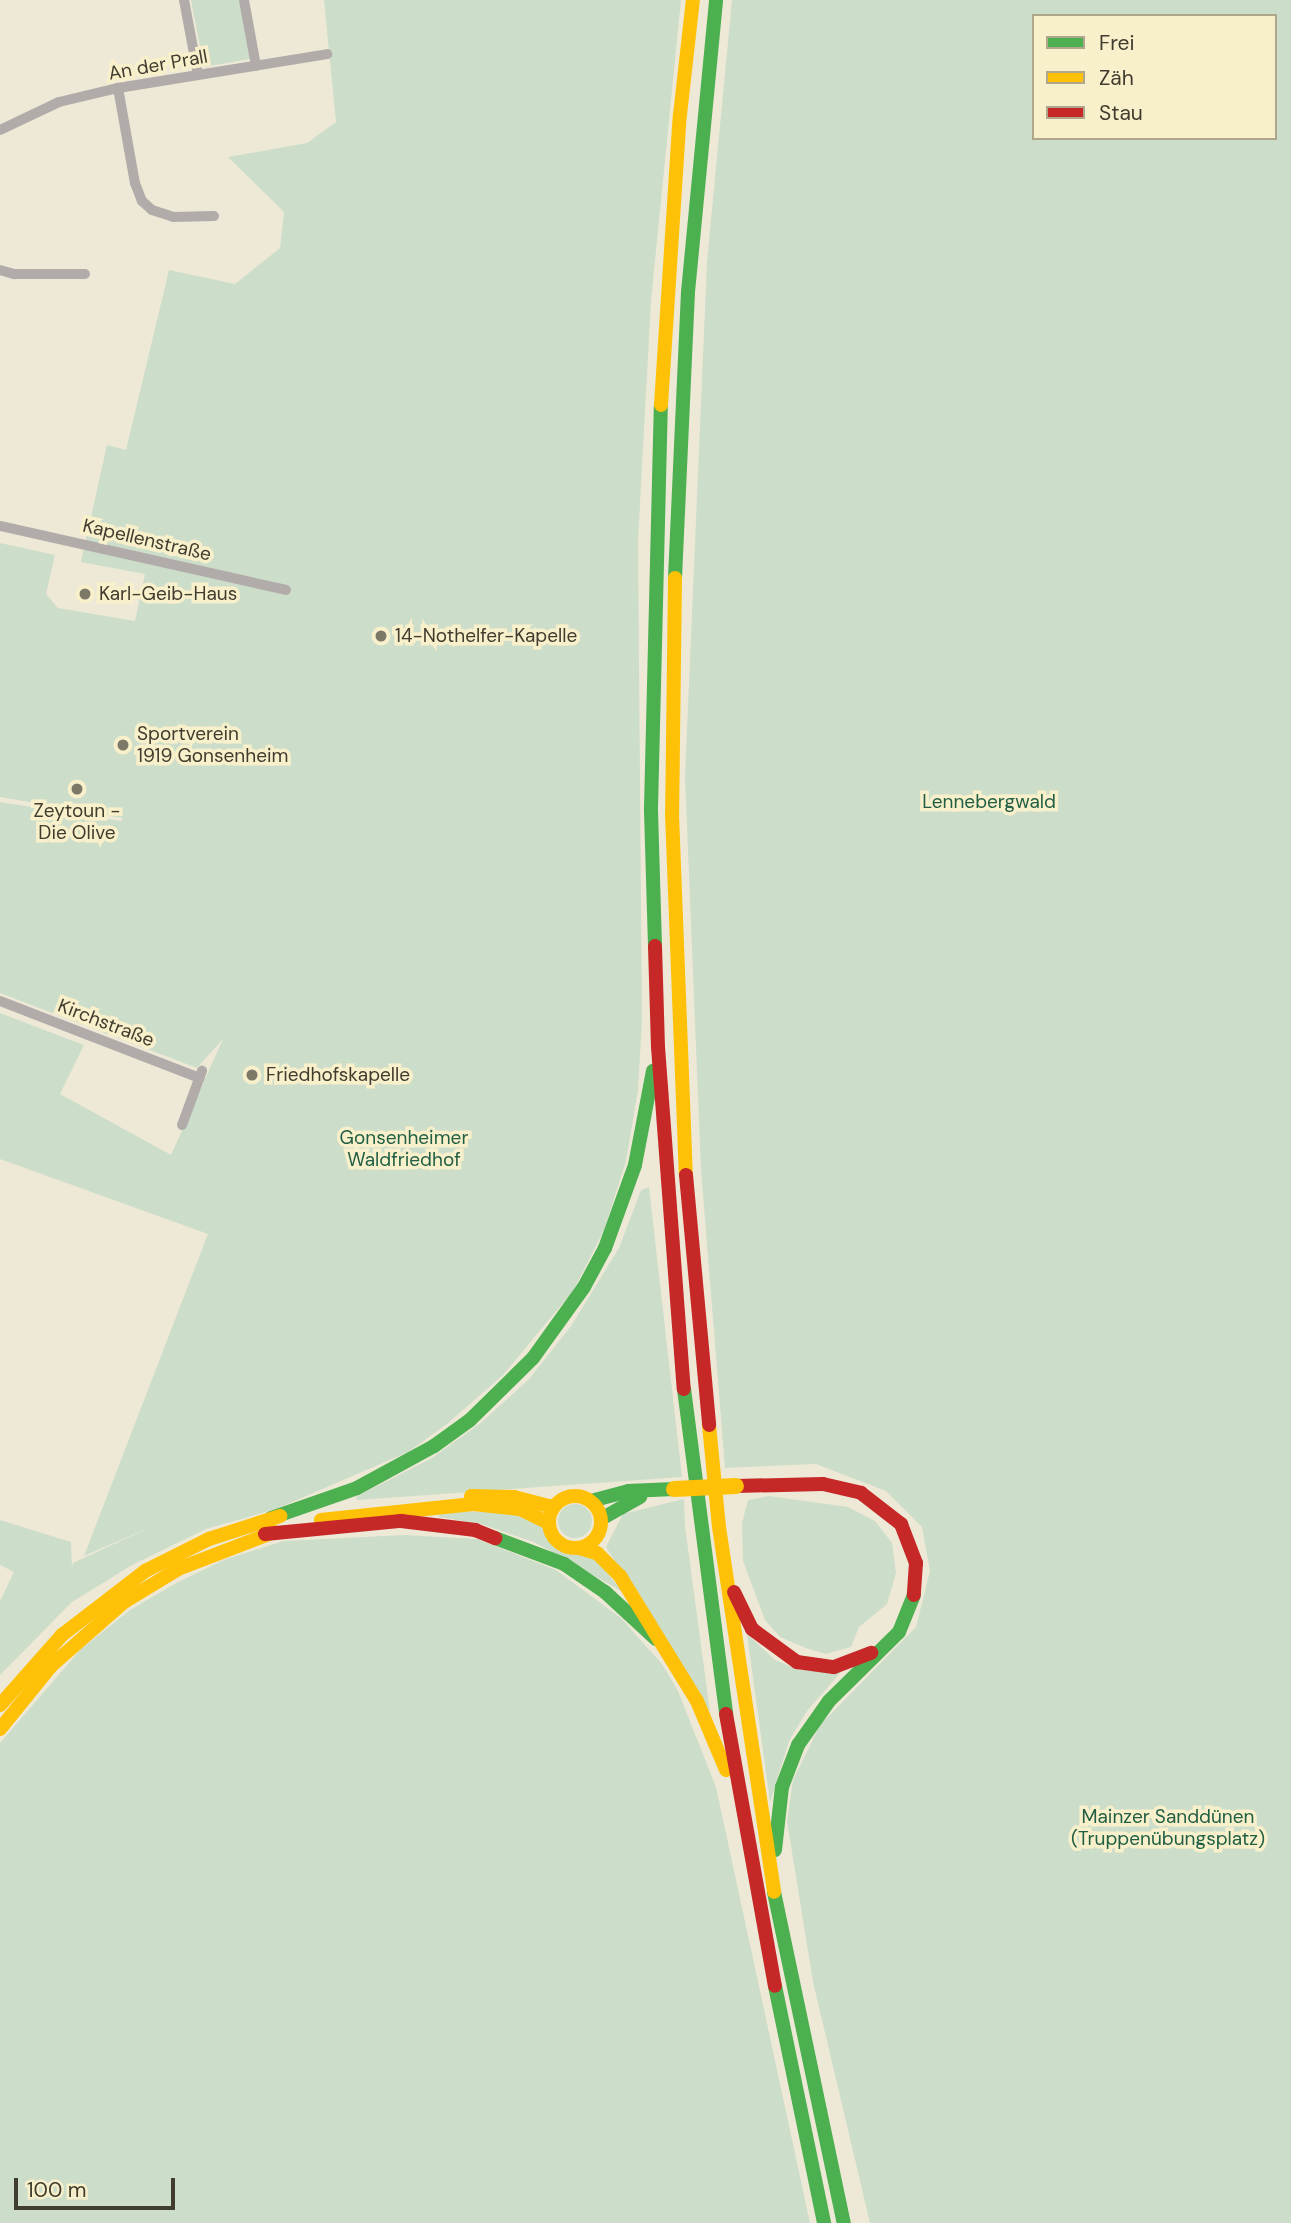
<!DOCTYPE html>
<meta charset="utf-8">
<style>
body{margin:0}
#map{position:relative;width:1291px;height:2223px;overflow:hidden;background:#eee9d6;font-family:"DM Sans",sans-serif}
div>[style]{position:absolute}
.green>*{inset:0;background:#ccddca}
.round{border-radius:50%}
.street>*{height:10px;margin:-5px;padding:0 5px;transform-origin:5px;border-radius:5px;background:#b1acaa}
.fast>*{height:14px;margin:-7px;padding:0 7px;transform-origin:7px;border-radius:7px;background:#4caf50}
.slow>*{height:14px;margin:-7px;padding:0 7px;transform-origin:7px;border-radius:7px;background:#ffc107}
.slow>.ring{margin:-7px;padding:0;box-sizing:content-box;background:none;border:14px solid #ffc107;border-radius:50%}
.jam>*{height:14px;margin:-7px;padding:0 7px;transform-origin:7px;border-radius:7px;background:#c62828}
.slow-bridge>*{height:16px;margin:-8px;padding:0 8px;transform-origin:8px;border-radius:8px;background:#ffc107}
.dots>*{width:19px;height:19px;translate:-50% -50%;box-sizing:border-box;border:4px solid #f8efcb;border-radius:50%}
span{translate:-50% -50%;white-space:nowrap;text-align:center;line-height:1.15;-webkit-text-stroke:7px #f8efcb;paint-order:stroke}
.street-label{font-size:19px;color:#403c2e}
.poi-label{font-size:19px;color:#403c2e}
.left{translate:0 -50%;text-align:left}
.park-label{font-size:19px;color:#215f44}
.legend{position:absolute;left:1032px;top:14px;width:245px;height:126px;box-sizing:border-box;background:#f8efcb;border:2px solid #aea78c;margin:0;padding:9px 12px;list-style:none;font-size:21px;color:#403c2e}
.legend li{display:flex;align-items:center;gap:14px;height:35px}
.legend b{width:35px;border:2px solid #aea78c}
.scale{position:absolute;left:14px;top:2178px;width:161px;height:32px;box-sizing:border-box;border:4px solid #403c2e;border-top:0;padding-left:9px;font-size:21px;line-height:24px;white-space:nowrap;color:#403c2e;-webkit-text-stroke:5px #f8efcb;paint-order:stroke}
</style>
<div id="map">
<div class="green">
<i style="clip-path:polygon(191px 0,240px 0,250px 59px,204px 67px)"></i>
<i style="clip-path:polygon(324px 0,681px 0,651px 301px,638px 541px,642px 1021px,638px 1090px,626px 1161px,604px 1230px,573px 1291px,503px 1375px,447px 1424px,408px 1452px,276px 1509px,206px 1529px,132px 1565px,72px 1602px,0 1675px,0 1601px,14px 1572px,0 1565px,0 1520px,71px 1542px,72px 1568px,73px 1563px,155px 1525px,84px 1556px,208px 1234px,0 1159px,0 1013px,84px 1045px,60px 1094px,171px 1155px,223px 1039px,197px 1068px,0 993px,0 802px,121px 821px,123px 818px,0 797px,0 543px,55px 555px,46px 594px,58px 608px,135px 621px,145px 574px,81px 562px,107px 445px,126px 450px,169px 270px,235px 284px,280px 248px,284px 212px,228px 157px,307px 143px,336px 122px)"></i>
<i style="clip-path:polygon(evenodd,732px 0,1291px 0,1291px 2223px,870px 2223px,813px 1982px,787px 1821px,793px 1780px,820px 1725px,916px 1627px,930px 1571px,922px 1527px,886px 1491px,816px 1464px,725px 1468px,701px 1170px,685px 777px,707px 262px,732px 0,1034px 16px,1275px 16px,1275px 138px,1034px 138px,1034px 16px)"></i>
<i style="clip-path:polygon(649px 1187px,682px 1477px,357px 1500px,356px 1497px,432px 1458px,482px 1422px,529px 1379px,571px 1326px,619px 1248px,641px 1190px)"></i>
<i style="clip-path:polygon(769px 1496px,848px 1507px,875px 1521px,892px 1543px,896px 1573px,887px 1604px,859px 1627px,851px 1647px,826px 1654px,806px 1648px,780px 1637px,765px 1620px,743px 1561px,742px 1523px,748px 1500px)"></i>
<i style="clip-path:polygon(684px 1499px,685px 1526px,710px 1712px,606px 1547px,623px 1514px)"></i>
<i class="round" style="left:558px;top:1504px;width:34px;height:34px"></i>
<i style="clip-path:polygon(439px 1511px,512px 1512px,541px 1526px,557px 1549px,595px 1558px,623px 1592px,534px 1542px,481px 1524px,439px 1517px)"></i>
<i style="clip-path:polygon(404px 1535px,477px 1539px,556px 1570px,621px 1618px,662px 1664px,678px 1691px,716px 1787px,810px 2223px,0 2223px,0 1743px,81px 1649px,130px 1610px,178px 1582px,226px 1559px,284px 1541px)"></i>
<i style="clip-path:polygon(747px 1634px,775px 1660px,800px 1670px,841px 1672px,807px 1711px,789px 1741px,770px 1802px)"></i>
</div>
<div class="street">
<i style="left:184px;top:0;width:76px;rotate:79.4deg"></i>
<i style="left:244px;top:0;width:67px;rotate:79.7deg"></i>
<i style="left:118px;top:88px;width:97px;rotate:79.9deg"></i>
<i style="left:135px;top:183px;width:19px;rotate:69deg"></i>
<i style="left:142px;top:201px;width:13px;rotate:42deg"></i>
<i style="left:152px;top:210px;width:22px;rotate:18deg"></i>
<i style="left:173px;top:217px;width:41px;rotate:-1.4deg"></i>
<i style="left:0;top:130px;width:65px;rotate:-25.4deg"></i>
<i style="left:59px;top:102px;width:61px;rotate:-13.3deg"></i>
<i style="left:118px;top:88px;width:212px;rotate:-9.2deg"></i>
<i style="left:0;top:270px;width:15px;rotate:16deg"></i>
<i style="left:14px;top:274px;width:71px"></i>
<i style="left:0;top:526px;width:293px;rotate:12.6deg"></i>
<i style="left:0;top:1001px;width:214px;rotate:21.1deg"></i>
<i style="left:182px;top:1125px;width:58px;rotate:-69.7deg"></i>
</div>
<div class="fast">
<i style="left:675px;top:578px;width:286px;rotate:-87.4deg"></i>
<i style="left:688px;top:292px;width:293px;rotate:-84.5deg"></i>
<i style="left:655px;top:946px;width:138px;rotate:-91.7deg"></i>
<i style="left:651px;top:808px;width:403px;rotate:-88.6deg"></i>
<i style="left:684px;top:1389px;width:328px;rotate:82.6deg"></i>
<i style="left:591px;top:1501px;width:38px;rotate:-15deg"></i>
<i style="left:628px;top:1491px;width:46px;rotate:-2.5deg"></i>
<i style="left:271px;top:1518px;width:91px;rotate:-19.2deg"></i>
<i style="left:357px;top:1488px;width:88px;rotate:-28.6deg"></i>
<i style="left:434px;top:1446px;width:44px;rotate:-35.8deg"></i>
<i style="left:470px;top:1420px;width:88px;rotate:-44.5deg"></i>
<i style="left:533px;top:1358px;width:87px;rotate:-54.3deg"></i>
<i style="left:584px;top:1287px;width:44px;rotate:-61.7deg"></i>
<i style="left:605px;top:1248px;width:88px;rotate:-70.1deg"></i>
<i style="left:635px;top:1165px;width:96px;rotate:-79.2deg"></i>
<i style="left:601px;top:1519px;width:45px;rotate:-29.4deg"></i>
<i style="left:495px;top:1538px;width:74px;rotate:20.6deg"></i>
<i style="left:564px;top:1564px;width:50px;rotate:34.3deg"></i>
<i style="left:605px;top:1592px;width:69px;rotate:42.7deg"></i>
<i style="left:775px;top:1850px;width:63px;rotate:-83.7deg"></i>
<i style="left:782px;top:1787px;width:45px;rotate:-69.1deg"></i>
<i style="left:798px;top:1745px;width:54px;rotate:-54.8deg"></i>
<i style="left:829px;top:1701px;width:98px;rotate:-44.6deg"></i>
<i style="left:899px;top:1632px;width:40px;rotate:-68deg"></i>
<i style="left:774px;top:1892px;width:338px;rotate:78.1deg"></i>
<i style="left:775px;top:1986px;width:242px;rotate:78.3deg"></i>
</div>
<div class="slow">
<i style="left:661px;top:405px;width:291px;rotate:-86.3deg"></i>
<i style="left:680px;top:115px;width:116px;rotate:-83.6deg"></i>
<i style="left:675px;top:578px;width:236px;rotate:90.7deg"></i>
<i style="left:672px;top:814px;width:361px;rotate:87.8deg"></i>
<i style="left:709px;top:1425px;width:102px;rotate:84.4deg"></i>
<i style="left:719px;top:1527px;width:369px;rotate:81.4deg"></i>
<i style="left:471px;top:1496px;width:43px;rotate:1.3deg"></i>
<i style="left:514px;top:1497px;width:40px;rotate:14.4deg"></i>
<i class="ring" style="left:549px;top:1496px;width:38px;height:38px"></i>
<i style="left:321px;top:1520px;width:153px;rotate:-6deg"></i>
<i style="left:473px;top:1504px;width:47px;rotate:6.1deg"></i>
<i style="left:520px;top:1509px;width:32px;rotate:26deg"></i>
<i style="left:579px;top:1548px;width:19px;rotate:16deg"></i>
<i style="left:597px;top:1553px;width:33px;rotate:45deg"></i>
<i style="left:620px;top:1576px;width:147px;rotate:58.4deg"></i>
<i style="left:697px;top:1701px;width:75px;rotate:67.2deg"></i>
<i style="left:0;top:1705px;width:94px;rotate:-48.5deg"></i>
<i style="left:62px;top:1635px;width:105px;rotate:-37.6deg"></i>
<i style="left:145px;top:1571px;width:72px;rotate:-26.6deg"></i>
<i style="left:209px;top:1539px;width:75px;rotate:-17.9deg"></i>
<i style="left:0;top:1729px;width:81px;rotate:-51deg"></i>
<i style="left:51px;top:1666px;width:97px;rotate:-41.2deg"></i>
<i style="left:124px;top:1602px;width:63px;rotate:-31.4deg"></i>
<i style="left:178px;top:1569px;width:103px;rotate:-21.1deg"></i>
</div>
<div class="jam">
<i style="left:655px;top:946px;width:101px;rotate:88.3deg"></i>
<i style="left:658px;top:1047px;width:343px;rotate:85.7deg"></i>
<i style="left:686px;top:1175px;width:251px;rotate:84.7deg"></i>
<i style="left:736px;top:1486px;width:87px;rotate:-1.3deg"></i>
<i style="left:823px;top:1484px;width:39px;rotate:13deg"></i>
<i style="left:861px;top:1493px;width:51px;rotate:37.8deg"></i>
<i style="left:901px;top:1524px;width:42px;rotate:69deg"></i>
<i style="left:916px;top:1563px;width:32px;rotate:94deg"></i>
<i style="left:265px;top:1534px;width:137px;rotate:-5.5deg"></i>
<i style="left:401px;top:1521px;width:75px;rotate:6.9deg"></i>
<i style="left:475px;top:1530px;width:22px;rotate:22deg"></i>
<i style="left:734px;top:1592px;width:41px;rotate:64.1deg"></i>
<i style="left:752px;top:1629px;width:56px;rotate:36.3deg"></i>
<i style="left:797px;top:1662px;width:37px;rotate:8deg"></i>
<i style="left:834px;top:1667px;width:40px;rotate:-21deg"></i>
<i style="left:726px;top:1714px;width:276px;rotate:79.8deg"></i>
</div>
<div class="slow-bridge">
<i style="left:674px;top:1489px;width:62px;rotate:-2.8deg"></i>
</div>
<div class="dots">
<i style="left:85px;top:594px;background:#7d7969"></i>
<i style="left:381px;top:636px;background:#7d7969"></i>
<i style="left:123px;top:745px;background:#7d7969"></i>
<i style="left:77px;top:789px;background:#7d7969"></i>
<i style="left:252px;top:1075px;background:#7d7969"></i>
</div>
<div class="street-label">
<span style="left:158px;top:65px;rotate:-10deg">An der Prall</span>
<span style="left:147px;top:540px;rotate:13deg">Kapellenstraße</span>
<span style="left:106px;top:1023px;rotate:21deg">Kirchstraße</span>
</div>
<div class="poi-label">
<span class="left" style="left:99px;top:594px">Karl-Geib-Haus</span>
<span class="left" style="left:395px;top:636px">14-Nothelfer-Kapelle</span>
<span class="left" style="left:137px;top:745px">Sportverein<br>1919 Gonsenheim</span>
<span style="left:77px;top:822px">Zeytoun -<br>Die Olive</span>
<span class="left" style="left:266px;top:1075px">Friedhofskapelle</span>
</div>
<div class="park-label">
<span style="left:989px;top:802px">Lennebergwald</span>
<span style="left:404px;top:1149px">Gonsenheimer<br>Waldfriedhof</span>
<span style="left:1168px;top:1828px">Mainzer Sanddünen<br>(Truppenübungsplatz)</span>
</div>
<ul class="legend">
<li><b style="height:9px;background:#4caf50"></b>Frei</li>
<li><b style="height:9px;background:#ffc107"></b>Zäh</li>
<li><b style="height:9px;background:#c62828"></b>Stau</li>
</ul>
<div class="scale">100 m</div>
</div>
